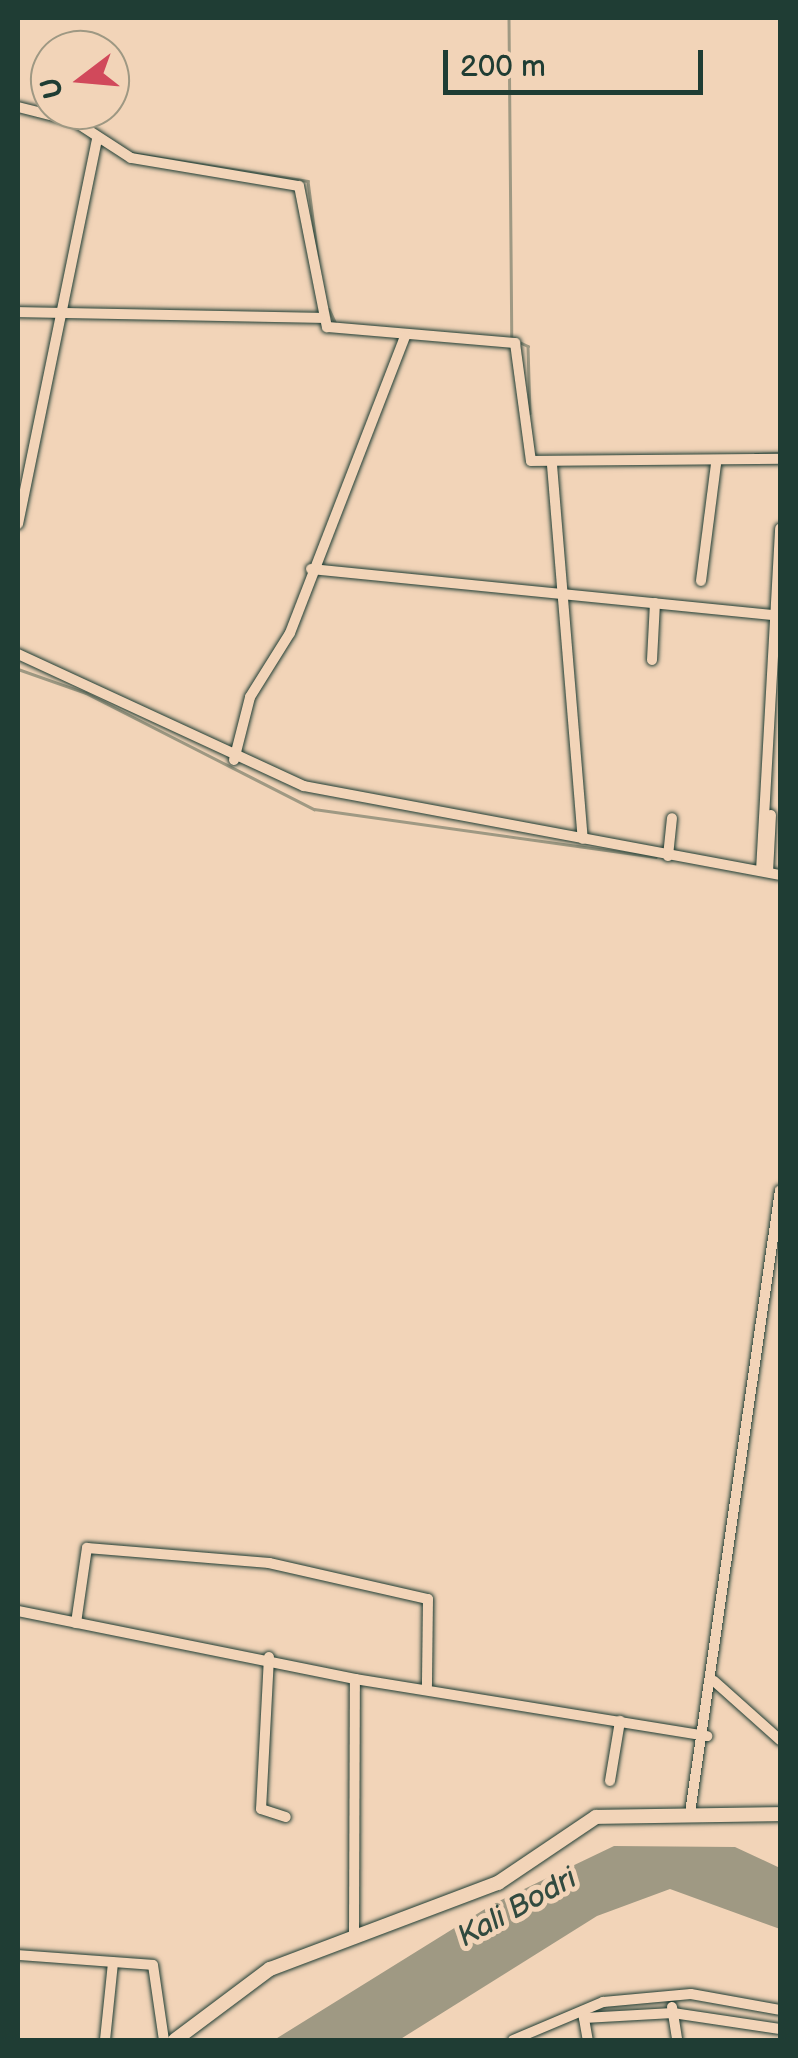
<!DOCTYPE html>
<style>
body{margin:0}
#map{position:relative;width:798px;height:2058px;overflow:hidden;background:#f2d4b8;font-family:"Balsamiq Sans",sans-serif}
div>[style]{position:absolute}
.water>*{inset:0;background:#9f9983}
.stream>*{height:2.5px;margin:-1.25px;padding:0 1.25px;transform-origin:1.25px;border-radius:1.25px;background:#9f9983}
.roads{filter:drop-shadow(0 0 2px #1f3d34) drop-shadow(0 0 2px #1f3d34)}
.street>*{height:10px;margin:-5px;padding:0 5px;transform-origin:5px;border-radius:5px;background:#f2d4b8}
.secondary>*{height:14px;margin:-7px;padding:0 7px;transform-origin:7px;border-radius:7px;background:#f2d4b8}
span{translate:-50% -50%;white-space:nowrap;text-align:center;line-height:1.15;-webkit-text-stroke:10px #f2d4b8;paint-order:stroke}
.water-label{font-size:30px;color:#324b40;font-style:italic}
.frame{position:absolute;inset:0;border:20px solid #1f3d34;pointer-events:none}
.north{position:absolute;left:30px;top:30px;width:100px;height:100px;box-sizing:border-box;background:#f2d4b8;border:2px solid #9e9883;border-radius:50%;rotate:254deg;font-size:28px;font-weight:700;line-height:40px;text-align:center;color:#1f3d34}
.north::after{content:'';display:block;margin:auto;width:35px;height:45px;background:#d1495b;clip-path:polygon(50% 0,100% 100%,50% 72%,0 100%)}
.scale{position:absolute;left:443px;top:50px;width:260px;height:45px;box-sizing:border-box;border:5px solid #1f3d34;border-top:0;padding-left:12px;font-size:30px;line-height:35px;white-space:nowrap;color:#1f3d34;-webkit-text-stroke:8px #f2d4b8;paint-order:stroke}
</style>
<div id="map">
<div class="water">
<i style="clip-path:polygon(614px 1846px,735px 1847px,780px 1868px,780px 1929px,670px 1889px,597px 1916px,399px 2040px,274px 2040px,493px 1904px)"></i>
</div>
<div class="stream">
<i style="left:509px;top:18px;width:319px;rotate:89.5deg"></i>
<i style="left:131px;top:153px;width:179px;rotate:9deg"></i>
<i style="left:308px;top:181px;width:78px;rotate:82.6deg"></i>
<i style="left:329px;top:309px;width:17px;rotate:65deg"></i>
<i style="left:519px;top:342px;width:10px;rotate:24deg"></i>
<i style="left:528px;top:346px;width:67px;rotate:88.3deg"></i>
<i style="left:755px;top:454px;width:25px;rotate:-2deg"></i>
<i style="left:18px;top:669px;width:72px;rotate:19.4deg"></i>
<i style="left:86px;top:693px;width:256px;rotate:27deg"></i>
<i style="left:314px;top:809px;width:345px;rotate:8deg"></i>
</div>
<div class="roads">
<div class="street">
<i style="left:18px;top:107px;width:58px;rotate:14deg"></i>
<i style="left:74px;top:121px;width:68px;rotate:33deg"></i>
<i style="left:131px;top:158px;width:170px;rotate:9.5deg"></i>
<i style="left:299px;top:186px;width:144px;rotate:78.8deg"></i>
<i style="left:327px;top:327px;width:189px;rotate:4.9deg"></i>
<i style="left:515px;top:343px;width:119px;rotate:82.3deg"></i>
<i style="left:531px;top:461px;width:249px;rotate:-0.5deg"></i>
<i style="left:18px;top:312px;width:304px;rotate:1.1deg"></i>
<i style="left:552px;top:465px;width:375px;rotate:85.3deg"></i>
<i style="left:18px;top:524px;width:394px;rotate:-78.4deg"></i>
<i style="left:311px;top:569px;width:471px;rotate:5.7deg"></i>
<i style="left:701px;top:581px;width:118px;rotate:-82.7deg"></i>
<i style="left:18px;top:654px;width:315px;rotate:24.8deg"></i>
<i style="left:304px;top:786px;width:484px;rotate:10.6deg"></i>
<i style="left:652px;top:660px;width:57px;rotate:-87deg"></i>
<i style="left:234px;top:760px;width:65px;rotate:-75.7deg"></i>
<i style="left:250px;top:697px;width:75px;rotate:-58deg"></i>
<i style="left:290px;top:633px;width:318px;rotate:-68.8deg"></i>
<i style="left:668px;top:856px;width:38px;rotate:-84deg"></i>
<i style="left:761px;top:871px;width:343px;rotate:-86.8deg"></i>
<i style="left:768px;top:872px;width:57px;rotate:-87deg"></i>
<i style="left:18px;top:1611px;width:344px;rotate:11.4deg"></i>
<i style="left:355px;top:1679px;width:357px;rotate:9.2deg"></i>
<i style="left:76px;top:1623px;width:76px;rotate:-81.7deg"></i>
<i style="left:87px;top:1548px;width:183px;rotate:4.7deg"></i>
<i style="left:269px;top:1563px;width:163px;rotate:12.8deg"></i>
<i style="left:428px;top:1599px;width:87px;rotate:90.7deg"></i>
<i style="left:269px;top:1657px;width:152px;rotate:93deg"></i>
<i style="left:261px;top:1809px;width:26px;rotate:18deg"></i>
<i style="left:714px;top:1681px;width:89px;rotate:41.8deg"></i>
<i style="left:610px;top:1781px;width:61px;rotate:-80.5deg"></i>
<i style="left:690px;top:1813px;width:629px;rotate:-81.78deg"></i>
<i style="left:354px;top:1934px;width:255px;rotate:-89.8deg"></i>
<i style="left:18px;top:1955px;width:135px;rotate:4.2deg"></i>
<i style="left:153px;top:1965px;width:76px;rotate:81.7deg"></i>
<i style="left:672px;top:2007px;width:33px;rotate:81deg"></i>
<i style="left:583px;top:2013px;width:27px;rotate:80deg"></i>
<i style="left:584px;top:2018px;width:89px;rotate:-3.2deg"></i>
<i style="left:673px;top:2013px;width:108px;rotate:8.5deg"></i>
<i style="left:105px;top:2040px;width:78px;rotate:-84.1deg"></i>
<i style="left:513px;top:2040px;width:98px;rotate:-22.9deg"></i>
<i style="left:603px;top:2002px;width:88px;rotate:-5.2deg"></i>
<i style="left:691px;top:1994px;width:90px;rotate:10.2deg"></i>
</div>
<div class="secondary">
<i style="left:175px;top:2040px;width:119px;rotate:-36.8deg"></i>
<i style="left:270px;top:1969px;width:244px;rotate:-20.7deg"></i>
<i style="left:498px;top:1883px;width:118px;rotate:-34deg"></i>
<i style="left:596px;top:1817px;width:184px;rotate:-0.9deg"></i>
</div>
</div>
<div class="water-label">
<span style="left:517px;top:1908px;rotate:-29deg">Kali Bodri</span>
</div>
<div class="frame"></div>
<div class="north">U</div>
<div class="scale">200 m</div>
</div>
